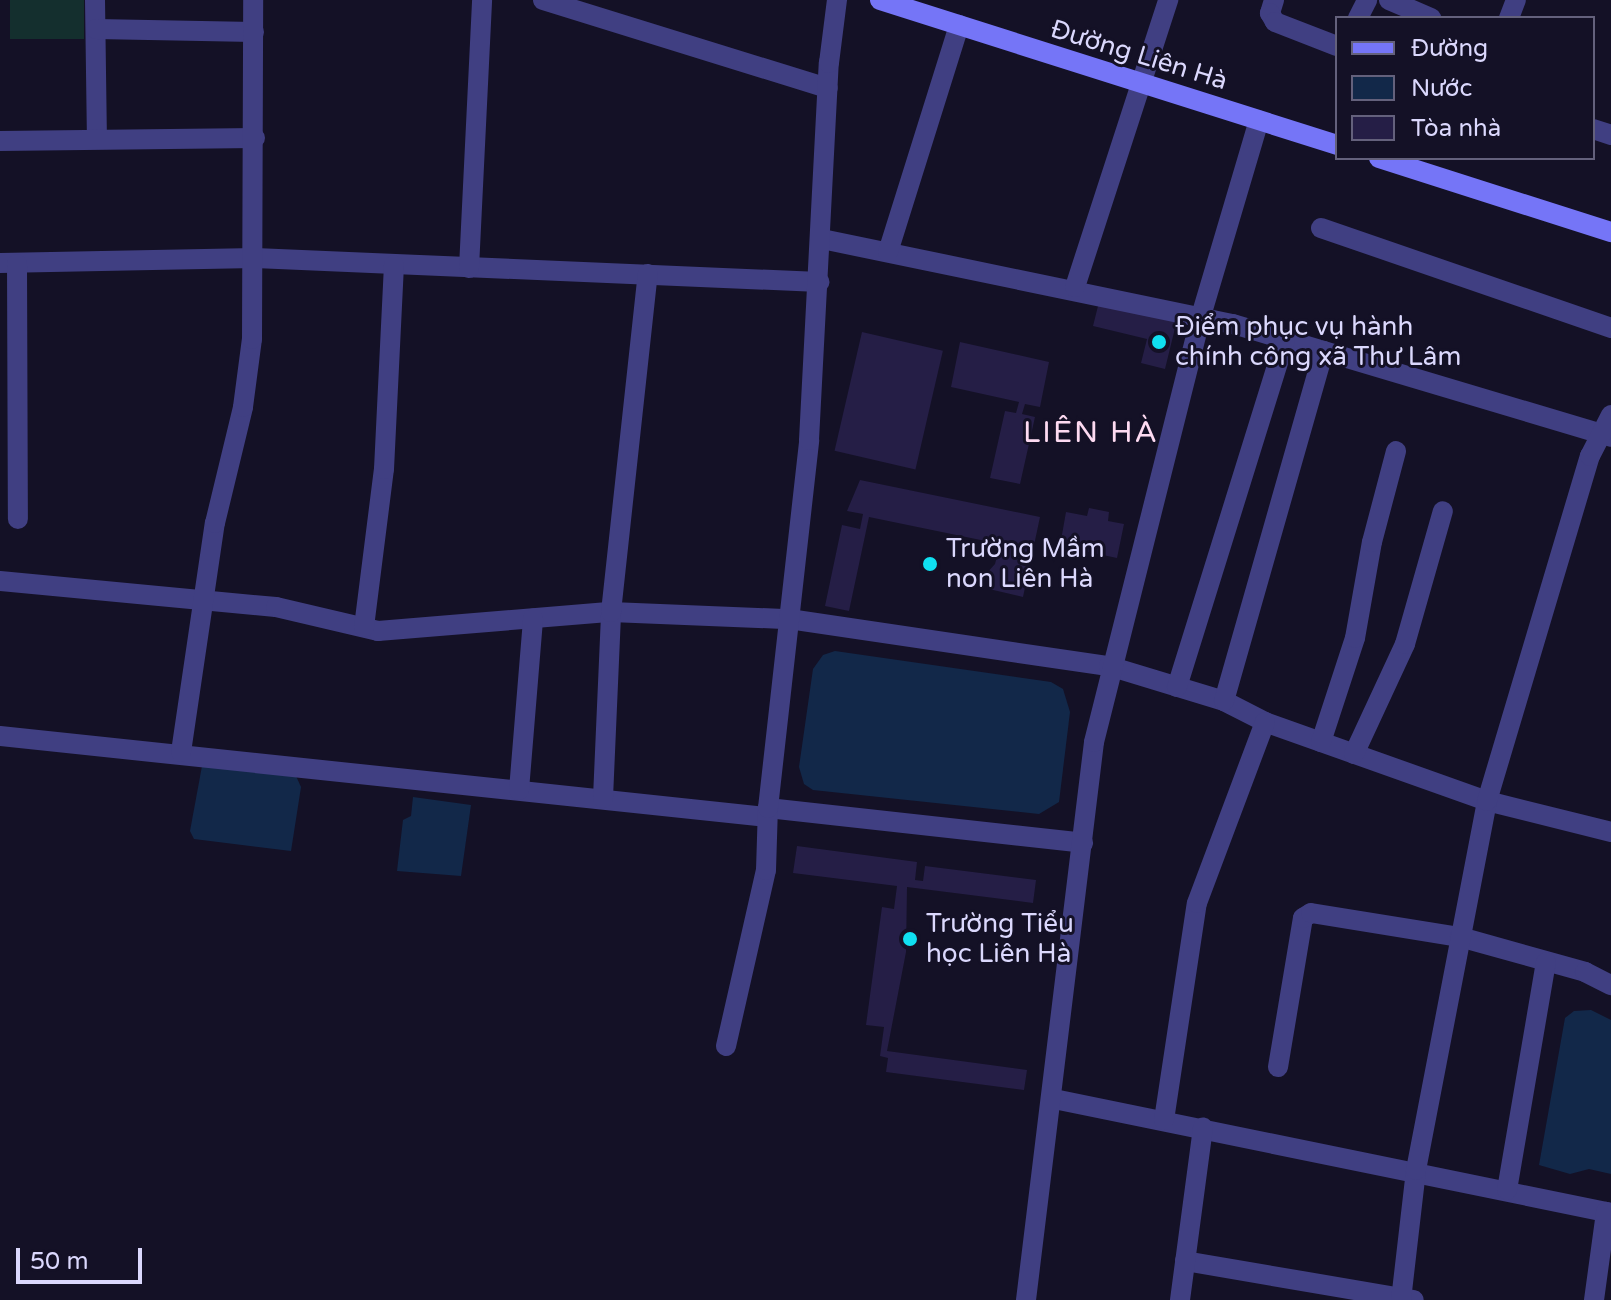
<!DOCTYPE html>
<meta charset="utf-8">
<style>
body{margin:0}
#map{position:relative;width:1611px;height:1300px;overflow:hidden;background:#141126;font-family:"Varela Round",sans-serif}
div>[style]{position:absolute}
.green>*{inset:0;background:#142f2e;transform-origin:0 0}
.water>*{inset:0;background:#122849}
.building>*{inset:0;background:#251e46;transform-origin:0 0}
.minor>*{height:20px;margin:-10px;padding:0 10px;transform-origin:10px;border-radius:10px;background:#403f82}
.secondary>*{height:20px;margin:-10px;padding:0 10px;transform-origin:10px;border-radius:10px;background:#7575f7}
.dots>*{width:22px;height:22px;translate:-50% -50%;box-sizing:border-box;border:4px solid #141126;border-radius:50%}
span{translate:-50% -50%;white-space:nowrap;text-align:center;line-height:1.15;-webkit-text-stroke:6px #141126;paint-order:stroke}
.street-label{font-size:26px;color:#dbd8fd}
.poi-label{font-size:26px;color:#dbd8fd}
.left{translate:0 -50%;text-align:left}
.quarter-label{font-size:30px;color:#fddaf1;letter-spacing:2px}
.legend{position:absolute;left:1335px;top:16px;width:260px;height:144px;box-sizing:border-box;background:#141126;border:2px solid #64617c;margin:0;padding:10px 14px;list-style:none;font-size:24px;color:#dbd8fd}
.legend li{display:flex;align-items:center;gap:16px;height:40px}
.legend b{width:40px;border:2px solid #64617c}
.scale{position:absolute;left:16px;top:1248px;width:126px;height:36px;box-sizing:border-box;border:4px solid #dbd8fd;border-top:0;padding-left:10px;font-size:24px;line-height:28px;white-space:nowrap;color:#dbd8fd;-webkit-text-stroke:6px #141126;paint-order:stroke}
</style>
<div id="map">
<div class="green">
<i style="left:10px;top:0;width:74px;height:39px"></i>
</div>
<div class="water">
<i style="clip-path:polygon(835px 651px,1051px 682px,1063px 689px,1070px 712px,1059px 802px,1039px 814px,813px 790px,804px 784px,799px 767px,813px 669px,823px 655px)"></i>
<i style="clip-path:polygon(202px 766px,296px 776px,301px 787px,291px 851px,194px 839px,190px 831px)"></i>
<i style="clip-path:polygon(413px 797px,471px 805px,461px 876px,397px 871px,403px 820px,411px 816px)"></i>
<i style="clip-path:polygon(1591px 1010px,1611px 1020px,1611px 1174px,1589px 1169px,1570px 1174px,1539px 1165px,1565px 1018px,1574px 1011px)"></i>
</div>
<div class="building">
<i style="clip-path:polygon(1099px 302px,1177px 320px,1165px 369px,1141px 363px,1147px 339px,1093px 326px)"></i>
<i style="left:862px;top:332px;width:83px;height:122px;rotate:13deg"></i>
<i style="clip-path:polygon(960px 342px,1049px 362px,1040px 407px,1025px 404px,1022px 414px,1035px 417px,1020px 484px,990px 478px,1005px 411px,1016px 413px,1019px 402px,951px 387px)"></i>
<i style="clip-path:polygon(860px 480px,1040px 517px,1023px 597px,989px 589px,985px 575px,995px 564px,1000px 544px,869px 517px,849px 611px,825px 606px,842px 525px,860px 529px,863px 514px,847px 511px)"></i>
<i style="clip-path:polygon(1089px 508px,1109px 512px,1108px 521px,1124px 524px,1117px 558px,1060px 546px,1066px 512px,1087px 516px)"></i>
<i style="clip-path:polygon(797px 846px,917px 862px,915px 880px,923px 881px,925px 866px,1036px 880px,1033px 903px,907px 887px,906px 952px,887px 1051px,1027px 1070px,1024px 1090px,886px 1072px,888px 1058px,880px 1056px,884px 1027px,866px 1025px,882px 907px,894px 909px,897px 886px,793px 873px)"></i>
</div>
<div class="minor">
<i style="left:95px;top:0;width:138px;rotate:89.2deg"></i>
<i style="left:543px;top:0;width:298px;rotate:17.2deg"></i>
<i style="left:1274px;top:0;width:14px;rotate:107deg"></i>
<i style="left:1270px;top:13px;width:10px;rotate:61deg"></i>
<i style="left:1275px;top:22px;width:66px;rotate:21.2deg"></i>
<i style="left:1389px;top:0;width:46px;rotate:23.2deg"></i>
<i style="left:1358px;top:18px;width:20px;rotate:-63deg"></i>
<i style="left:1509px;top:18px;width:19px;rotate:-69deg"></i>
<i style="left:96px;top:29px;width:158px;rotate:1.1deg"></i>
<i style="left:1593px;top:129px;width:19px;rotate:18deg"></i>
<i style="left:0;top:141px;width:255px;rotate:-0.7deg"></i>
<i style="left:1321px;top:228px;width:307px;rotate:19deg"></i>
<i style="left:822px;top:239px;width:420px;rotate:11.7deg"></i>
<i style="left:1233px;top:324px;width:395px;rotate:16.6deg"></i>
<i style="left:888px;top:252px;width:238px;rotate:-72.6deg"></i>
<i style="left:0;top:263px;width:255px;rotate:-1.1deg"></i>
<i style="left:255px;top:258px;width:565px;rotate:2.44deg"></i>
<i style="left:17px;top:264px;width:255px;rotate:89.8deg"></i>
<i style="left:469px;top:268px;width:268px;rotate:-87.2deg"></i>
<i style="left:1075px;top:287px;width:302px;rotate:-72deg"></i>
<i style="left:0;top:581px;width:277px;rotate:5.4deg"></i>
<i style="left:276px;top:607px;width:105px;rotate:13.2deg"></i>
<i style="left:378px;top:631px;width:234px;rotate:-4.7deg"></i>
<i style="left:611px;top:612px;width:178px;rotate:2.3deg"></i>
<i style="left:789px;top:619px;width:323px;rotate:8.4deg"></i>
<i style="left:1109px;top:666px;width:120px;rotate:16.9deg"></i>
<i style="left:1224px;top:701px;width:46px;rotate:27.1deg"></i>
<i style="left:1265px;top:722px;width:236px;rotate:19.6deg"></i>
<i style="left:1487px;top:801px;width:128px;rotate:14deg"></i>
<i style="left:364px;top:627px;width:159px;rotate:-82.8deg"></i>
<i style="left:384px;top:469px;width:204px;rotate:-87.2deg"></i>
<i style="left:1177px;top:687px;width:362px;rotate:-72.7deg"></i>
<i style="left:1224px;top:701px;width:364px;rotate:-74.1deg"></i>
<i style="left:0;top:736px;width:771px;rotate:6.03deg"></i>
<i style="left:1321px;top:742px;width:109px;rotate:-71.9deg"></i>
<i style="left:1355px;top:638px;width:97px;rotate:-80deg"></i>
<i style="left:1372px;top:542px;width:94px;rotate:-75.2deg"></i>
<i style="left:181px;top:752px;width:232px;rotate:-81.6deg"></i>
<i style="left:215px;top:523px;width:119px;rotate:-76.4deg"></i>
<i style="left:243px;top:407px;width:69px;rotate:-82.5deg"></i>
<i style="left:252px;top:339px;width:339px;rotate:-89.8deg"></i>
<i style="left:1354px;top:754px;width:121px;rotate:-65.1deg"></i>
<i style="left:1405px;top:644px;width:138px;rotate:-74.1deg"></i>
<i style="left:519px;top:790px;width:172px;rotate:-85.3deg"></i>
<i style="left:603px;top:798px;width:186px;rotate:-87.5deg"></i>
<i style="left:611px;top:612px;width:340px;rotate:-83.8deg"></i>
<i style="left:768px;top:808px;width:317px;rotate:6.3deg"></i>
<i style="left:726px;top:1046px;width:180px;rotate:-77.2deg"></i>
<i style="left:766px;top:870px;width:62px;rotate:-88.2deg"></i>
<i style="left:768px;top:808px;width:370px;rotate:-83.6deg"></i>
<i style="left:809px;top:440px;width:378px;rotate:-87deg"></i>
<i style="left:829px;top:63px;width:64px;rotate:-82.8deg"></i>
<i style="left:1278px;top:1067px;width:151px;rotate:-80.5deg"></i>
<i style="left:1303px;top:918px;width:9px;rotate:-32deg"></i>
<i style="left:1311px;top:913px;width:151px;rotate:9.2deg"></i>
<i style="left:1460px;top:937px;width:130px;rotate:15.6deg"></i>
<i style="left:1585px;top:972px;width:29px;rotate:27deg"></i>
<i style="left:1054px;top:1099px;width:569px;rotate:11.57deg"></i>
<i style="left:1164px;top:1120px;width:219px;rotate:-81.4deg"></i>
<i style="left:1197px;top:903px;width:193px;rotate:-69.4deg"></i>
<i style="left:1507px;top:1190px;width:231px;rotate:-80.3deg"></i>
<i style="left:1185px;top:1261px;width:232px;rotate:9.7deg"></i>
<i style="left:1026px;top:1300px;width:562px;rotate:-83.05deg"></i>
<i style="left:1094px;top:742px;width:439px;rotate:-75.9deg"></i>
<i style="left:1201px;top:316px;width:204px;rotate:-73.5deg"></i>
<i style="left:1180px;top:1300px;width:174px;rotate:-82.4deg"></i>
<i style="left:1401px;top:1300px;width:131px;rotate:-83.4deg"></i>
<i style="left:1416px;top:1170px;width:376px;rotate:-79.1deg"></i>
<i style="left:1487px;top:801px;width:360px;rotate:-73.4deg"></i>
<i style="left:1590px;top:456px;width:46px;rotate:-62.9deg"></i>
<i style="left:1594px;top:1300px;width:89px;rotate:-82.2deg"></i>
</div>
<div class="secondary">
<i style="left:880px;top:0;width:479px;rotate:17.6deg"></i>
<i style="left:1379px;top:158px;width:244px;rotate:17.7deg"></i>
</div>
<div class="dots">
<i style="left:1159px;top:342px;background:#10e0f1"></i>
<i style="left:930px;top:564px;background:#10e0f1"></i>
<i style="left:910px;top:939px;background:#10e0f1"></i>
</div>
<div class="street-label">
<span style="left:1139px;top:55px;rotate:17deg">Đường Liên Hà</span>
</div>
<div class="poi-label">
<span class="left" style="left:1175px;top:342px">Điểm phục vụ hành<br>chính công xã Thư Lâm</span>
<span class="left" style="left:946px;top:564px">Trường Mầm<br>non Liên Hà</span>
<span class="left" style="left:926px;top:939px">Trường Tiểu<br>học Liên Hà</span>
</div>
<div class="quarter-label">
<span style="left:1091px;top:433px">LIÊN HÀ</span>
</div>
<ul class="legend">
<li><b style="height:10px;background:#7575f7"></b>Đường</li>
<li><b style="height:22px;background:#122849"></b>Nước</li>
<li><b style="height:22px;background:#251e46"></b>Tòa nhà</li>
</ul>
<div class="scale">50 m</div>
</div>
